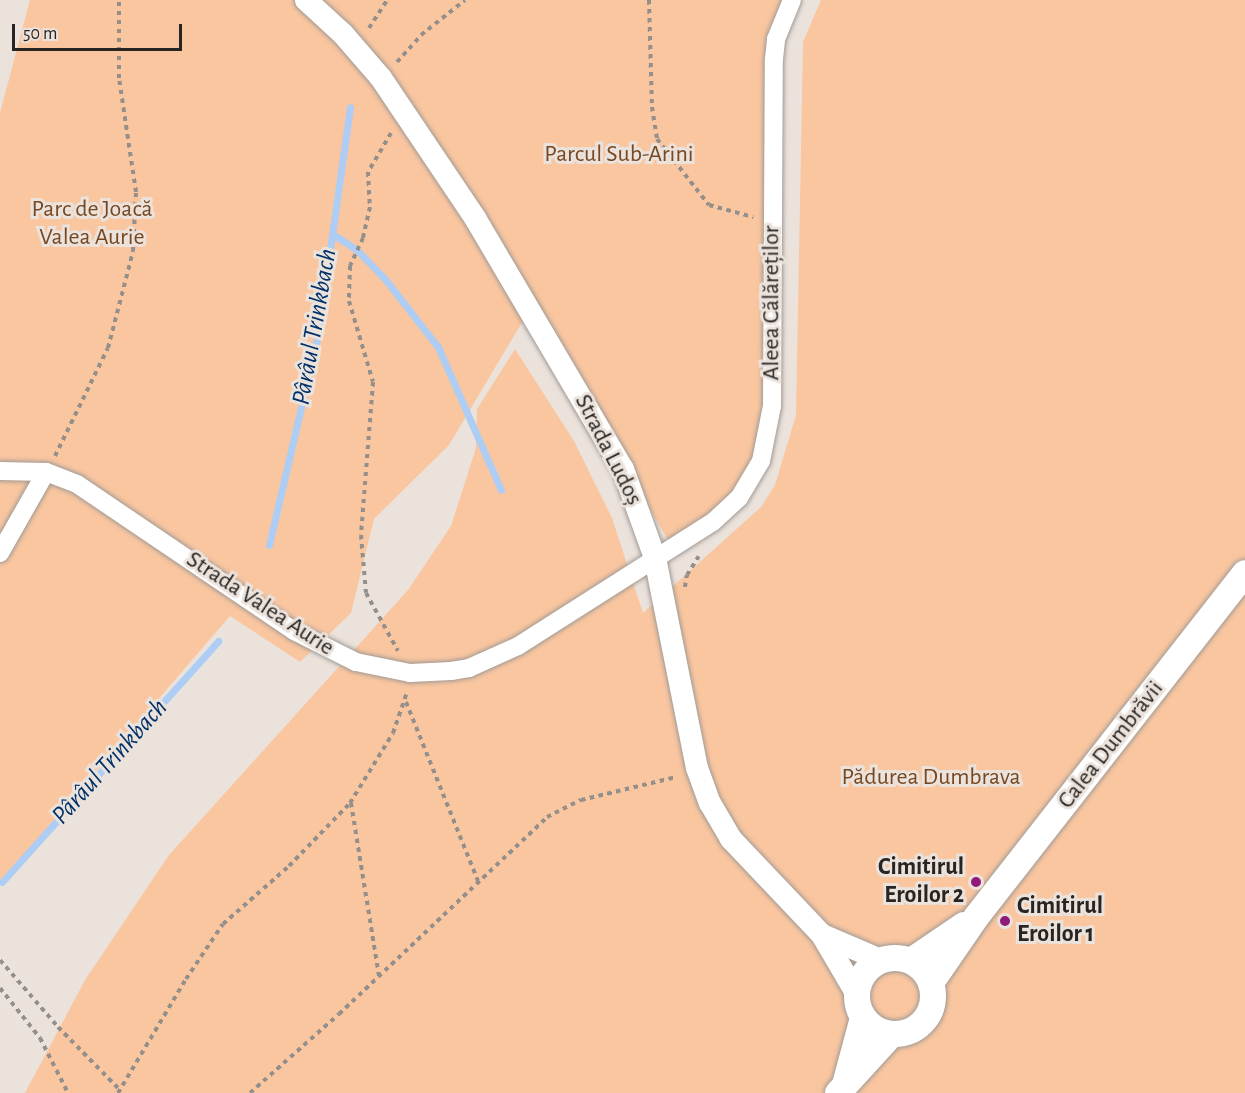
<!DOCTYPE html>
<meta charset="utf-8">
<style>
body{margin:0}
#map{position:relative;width:1245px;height:1093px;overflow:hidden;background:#ebe2dc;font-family:"Alegreya Sans",sans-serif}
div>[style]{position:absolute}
.green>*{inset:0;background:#f9c6a0}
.stream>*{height:7px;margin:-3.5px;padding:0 3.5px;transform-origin:3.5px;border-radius:3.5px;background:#aecdf4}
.path>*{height:4px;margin-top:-2px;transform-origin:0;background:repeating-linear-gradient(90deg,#958f8b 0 4.5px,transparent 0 9px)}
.roads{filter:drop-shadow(0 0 2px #a29a94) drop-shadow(0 0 2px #a29a94)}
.minor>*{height:18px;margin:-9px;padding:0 9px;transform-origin:9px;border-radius:9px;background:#fff}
.tertiary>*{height:22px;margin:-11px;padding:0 11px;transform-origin:11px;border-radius:11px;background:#fff}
.secondary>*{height:26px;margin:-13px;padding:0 13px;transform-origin:13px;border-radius:13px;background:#fff}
.secondary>.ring{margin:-13px;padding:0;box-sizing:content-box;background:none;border:26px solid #fff;border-radius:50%}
.dots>*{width:16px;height:16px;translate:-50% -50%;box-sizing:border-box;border:3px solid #ebe2dc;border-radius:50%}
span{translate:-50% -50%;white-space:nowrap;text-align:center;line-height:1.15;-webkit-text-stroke:6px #ebe2dc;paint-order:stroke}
.park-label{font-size:24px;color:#774821}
.street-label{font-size:24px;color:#272422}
.poi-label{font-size:24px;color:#272422;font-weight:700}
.right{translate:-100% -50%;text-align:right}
.left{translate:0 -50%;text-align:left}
.water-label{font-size:26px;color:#003169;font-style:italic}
.scale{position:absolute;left:12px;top:24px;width:170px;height:27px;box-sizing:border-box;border:3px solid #272422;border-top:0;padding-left:8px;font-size:18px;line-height:21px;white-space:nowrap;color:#272422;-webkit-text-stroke:4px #ebe2dc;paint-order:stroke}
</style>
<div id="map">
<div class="green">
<i style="clip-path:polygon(30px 0,792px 0,783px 20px,772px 406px,739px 498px,670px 543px,530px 309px,449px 445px,374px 519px,351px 613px,300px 662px,230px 616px,0 883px,0 113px)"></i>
<i style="clip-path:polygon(821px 0,1245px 0,1245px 1093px,25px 1093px,85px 980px,169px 855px,408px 590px,451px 526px,476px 448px,477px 409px,515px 349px,574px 441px,612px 518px,643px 613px,761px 507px,775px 485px,796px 415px,803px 42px)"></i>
</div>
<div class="stream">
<i style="left:334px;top:235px;width:27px;rotate:33deg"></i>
<i style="left:357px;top:250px;width:40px;rotate:46deg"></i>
<i style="left:385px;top:279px;width:86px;rotate:52.1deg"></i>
<i style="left:438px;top:347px;width:156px;rotate:66.2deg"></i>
<i style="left:269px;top:545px;width:216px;rotate:-76.9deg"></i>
<i style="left:318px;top:335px;width:230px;rotate:-82deg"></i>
<i style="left:2px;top:882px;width:324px;rotate:-48.1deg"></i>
</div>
<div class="path">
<i style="left:649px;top:0;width:107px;rotate:88.4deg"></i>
<i style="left:652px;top:107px;width:32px;rotate:81deg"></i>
<i style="left:657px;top:139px;width:84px;rotate:51.8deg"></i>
<i style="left:709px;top:205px;width:46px;rotate:15.3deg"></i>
<i style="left:369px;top:28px;width:33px;rotate:-57deg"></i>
<i style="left:397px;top:62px;width:36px;rotate:-48deg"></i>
<i style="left:421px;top:35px;width:56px;rotate:-38.5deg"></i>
<i style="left:391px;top:133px;width:45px;rotate:120.5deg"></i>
<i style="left:368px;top:172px;width:35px;rotate:87deg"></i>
<i style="left:370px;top:207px;width:32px;rotate:103deg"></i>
<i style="left:363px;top:238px;width:31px;rotate:115deg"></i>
<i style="left:350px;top:266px;width:35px;rotate:92deg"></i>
<i style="left:349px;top:301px;width:84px;rotate:73.5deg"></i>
<i style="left:373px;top:382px;width:153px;rotate:94.5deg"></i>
<i style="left:361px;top:535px;width:58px;rotate:85.1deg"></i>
<i style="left:366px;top:593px;width:66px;rotate:61.1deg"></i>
<i style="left:55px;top:456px;width:120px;rotate:-63.9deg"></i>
<i style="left:108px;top:348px;width:100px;rotate:-75.5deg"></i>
<i style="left:133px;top:251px;width:59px;rotate:-87.1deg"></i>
<i style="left:136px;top:192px;width:115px;rotate:-98.5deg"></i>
<i style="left:119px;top:78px;width:78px;rotate:-90deg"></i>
<i style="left:685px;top:587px;width:12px;rotate:-81deg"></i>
<i style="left:687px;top:575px;width:22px;rotate:-58deg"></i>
<i style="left:406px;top:702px;width:193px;rotate:68.1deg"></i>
<i style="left:351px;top:803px;width:175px;rotate:80.8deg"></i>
<i style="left:0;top:960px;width:89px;rotate:49.1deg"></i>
<i style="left:58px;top:1027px;width:88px;rotate:45.5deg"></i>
<i style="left:0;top:988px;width:64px;rotate:51.3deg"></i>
<i style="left:40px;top:1038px;width:62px;rotate:63deg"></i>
<i style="left:118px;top:1093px;width:133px;rotate:-59.2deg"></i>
<i style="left:186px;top:979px;width:66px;rotate:-56.1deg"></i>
<i style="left:223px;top:924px;width:88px;rotate:-41.3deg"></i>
<i style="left:289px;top:866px;width:88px;rotate:-45.9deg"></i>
<i style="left:350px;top:803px;width:82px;rotate:-58.4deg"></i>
<i style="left:393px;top:733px;width:43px;rotate:-71.1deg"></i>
<i style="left:250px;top:1093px;width:119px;rotate:-41.6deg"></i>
<i style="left:339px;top:1014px;width:286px;rotate:-43.4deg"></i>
<i style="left:547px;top:817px;width:38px;rotate:-27deg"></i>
<i style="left:581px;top:800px;width:98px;rotate:-13.6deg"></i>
</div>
<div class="roads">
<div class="minor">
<i style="left:0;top:471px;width:46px;rotate:1.2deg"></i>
<i style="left:46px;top:472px;width:33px;rotate:21deg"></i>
<i style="left:77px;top:484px;width:262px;rotate:34.1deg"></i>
<i style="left:294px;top:631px;width:69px;rotate:26.6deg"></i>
<i style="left:356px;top:662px;width:55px;rotate:11.5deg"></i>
<i style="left:410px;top:673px;width:41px;rotate:-2.8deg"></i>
<i style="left:451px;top:671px;width:18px;rotate:-9deg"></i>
<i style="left:469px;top:668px;width:54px;rotate:-24.2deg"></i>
<i style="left:518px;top:646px;width:232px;rotate:-32.5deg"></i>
<i style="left:714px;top:521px;width:34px;rotate:-43deg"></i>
<i style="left:739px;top:498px;width:43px;rotate:-59.3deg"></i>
<i style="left:761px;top:461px;width:56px;rotate:-78.7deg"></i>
<i style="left:772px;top:406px;width:347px;rotate:-89.7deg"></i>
<i style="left:774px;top:59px;width:20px;rotate:-84deg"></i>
<i style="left:776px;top:39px;width:42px;rotate:-67.7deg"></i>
<i style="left:0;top:553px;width:93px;rotate:-60.4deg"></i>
</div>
<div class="tertiary">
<i style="left:306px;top:0;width:50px;rotate:42.6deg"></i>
<i style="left:343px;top:34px;width:58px;rotate:49.2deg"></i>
<i style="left:381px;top:78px;width:169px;rotate:56.1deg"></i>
<i style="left:475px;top:218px;width:291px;rotate:59.5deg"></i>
<i style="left:623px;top:469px;width:95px;rotate:70.2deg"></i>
<i style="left:655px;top:558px;width:214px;rotate:78.7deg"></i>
<i style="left:697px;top:768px;width:37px;rotate:70deg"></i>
<i style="left:710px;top:803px;width:42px;rotate:59.7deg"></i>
<i style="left:731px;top:839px;width:132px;rotate:46.5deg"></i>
<i style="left:822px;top:935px;width:67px;rotate:59.6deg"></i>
<i style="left:822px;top:935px;width:64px;rotate:23deg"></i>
</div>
<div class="secondary">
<i class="ring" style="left:857px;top:958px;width:50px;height:50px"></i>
<i style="left:911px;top:961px;width:64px;rotate:-34.2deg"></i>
<i style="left:931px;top:983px;width:81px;rotate:-55.5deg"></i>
<i style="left:977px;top:916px;width:435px;rotate:-52deg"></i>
<i style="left:846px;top:1081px;width:65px;rotate:-74.9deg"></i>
<i style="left:838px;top:1093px;width:80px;rotate:-47.5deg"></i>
</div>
</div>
<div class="dots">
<i style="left:976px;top:882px;background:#8f1a7a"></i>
<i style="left:1005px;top:921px;background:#8f1a7a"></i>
</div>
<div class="park-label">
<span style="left:619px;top:155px">Parcul Sub-Arini</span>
<span style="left:92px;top:224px">Parc de Joacă<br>Valea Aurie</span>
<span style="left:931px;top:778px">Pădurea Dumbrava</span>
</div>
<div class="street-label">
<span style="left:772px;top:303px;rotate:-90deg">Aleea Călăreților</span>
<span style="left:608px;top:450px;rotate:63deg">Strada Ludoș</span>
<span style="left:260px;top:604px;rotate:33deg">Strada Valea Aurie</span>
<span style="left:1111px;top:745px;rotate:-52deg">Calea Dumbrăvii</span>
</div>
<div class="poi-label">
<span class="right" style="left:964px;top:882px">Cimitirul<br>Eroilor 2</span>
<span class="left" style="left:1017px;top:921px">Cimitirul<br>Eroilor 1</span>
</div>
<div class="water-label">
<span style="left:315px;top:327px;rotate:-80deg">Pârâul Trinkbach</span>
<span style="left:110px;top:762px;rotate:-48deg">Pârâul Trinkbach</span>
</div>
<div class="scale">50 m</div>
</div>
